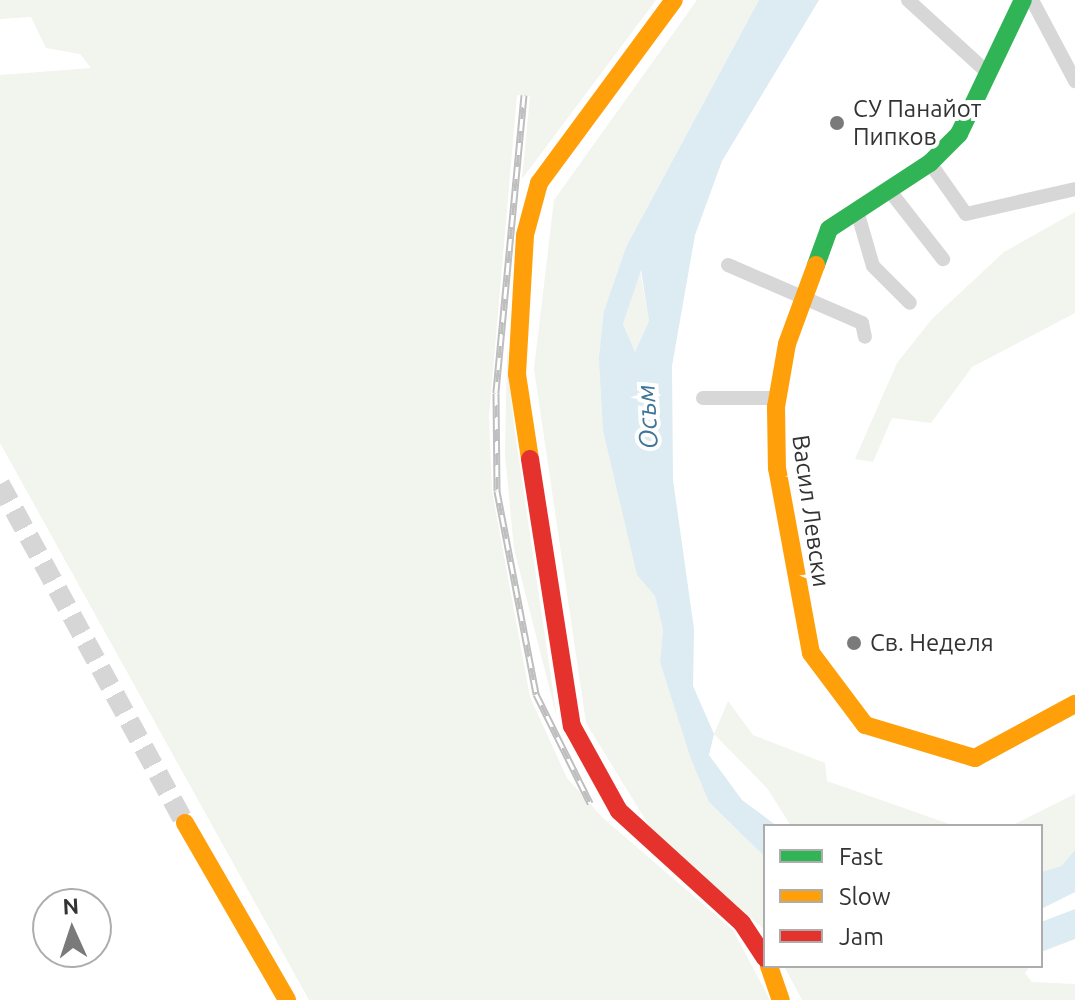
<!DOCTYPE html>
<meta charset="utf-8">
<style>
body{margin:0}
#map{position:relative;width:1075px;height:1000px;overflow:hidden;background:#fff;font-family:Ubuntu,sans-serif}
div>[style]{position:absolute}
.green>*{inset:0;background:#f1f5ed}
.water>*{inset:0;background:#ddebf3}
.secondary-tunnel>*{height:20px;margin-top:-10px;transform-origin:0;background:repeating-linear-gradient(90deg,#d6d6d6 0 20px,transparent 0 30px)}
.street>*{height:14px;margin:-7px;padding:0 7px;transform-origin:7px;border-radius:7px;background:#d7d7d7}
.fast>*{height:18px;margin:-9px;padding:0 9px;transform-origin:9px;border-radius:9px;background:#30b455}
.slow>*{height:18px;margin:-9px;padding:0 9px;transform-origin:9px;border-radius:9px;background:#ff9f0a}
.jam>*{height:18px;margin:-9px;padding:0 9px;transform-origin:9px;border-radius:9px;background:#e5322d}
.rail>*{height:7px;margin-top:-3.5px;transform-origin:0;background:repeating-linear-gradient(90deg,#fff 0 12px,#bebebe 0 24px);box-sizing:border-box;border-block:2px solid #bebebe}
.dots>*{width:22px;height:22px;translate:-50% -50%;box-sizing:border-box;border:4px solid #fff;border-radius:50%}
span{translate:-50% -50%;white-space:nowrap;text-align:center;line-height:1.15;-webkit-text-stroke:8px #fff;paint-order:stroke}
.poi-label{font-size:24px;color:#333}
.left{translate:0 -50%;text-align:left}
.street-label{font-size:24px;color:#333}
.water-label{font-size:26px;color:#3f7597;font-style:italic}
.legend{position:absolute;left:763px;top:824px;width:280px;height:144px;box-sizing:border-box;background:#fff;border:2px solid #adadad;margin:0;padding:10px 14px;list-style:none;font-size:24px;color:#333}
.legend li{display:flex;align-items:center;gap:16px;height:40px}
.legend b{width:40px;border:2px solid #adadad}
.north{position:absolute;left:32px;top:888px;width:80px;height:80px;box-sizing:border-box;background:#fff;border:2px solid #adadad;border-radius:50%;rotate:357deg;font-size:22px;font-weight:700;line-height:32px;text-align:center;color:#333}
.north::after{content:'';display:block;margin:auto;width:28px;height:36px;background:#7a7a7a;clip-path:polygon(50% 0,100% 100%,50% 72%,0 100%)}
</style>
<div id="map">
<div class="green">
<i style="clip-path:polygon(0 0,656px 0,522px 179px,530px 96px,517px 95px,489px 416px,492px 491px,530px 697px,567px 778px,603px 818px,733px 930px,770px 1000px,309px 1000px,0 443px,0 75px,91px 68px,80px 54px,46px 48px,31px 17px,0 19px)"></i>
<i style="clip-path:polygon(697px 0,759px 0,626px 247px,604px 311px,637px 575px,655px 596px,663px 630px,660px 662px,709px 802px,765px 857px,765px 930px,653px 832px,586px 723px,534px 369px,554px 200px)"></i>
<i style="clip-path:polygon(1075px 212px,1075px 313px,972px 367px,931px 423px,892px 418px,873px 462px,855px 459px,897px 363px,932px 319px,1004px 252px)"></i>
<i style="clip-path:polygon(640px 270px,649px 321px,635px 352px,623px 324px)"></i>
<i style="clip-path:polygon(507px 348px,514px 426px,557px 718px,514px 549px,505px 455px)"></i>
<i style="clip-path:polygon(728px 701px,753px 735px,825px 763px,827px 781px,955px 826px,791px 826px,767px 788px,714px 734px)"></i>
<i style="clip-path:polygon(1075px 794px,1075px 850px,1061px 866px,1041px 872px,1041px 826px,1011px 826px)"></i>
<i style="clip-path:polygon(784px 966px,1030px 966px,1025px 973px,1032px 982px,1075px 984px,1075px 1000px,802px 1000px)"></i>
</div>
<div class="water">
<i style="clip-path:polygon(evenodd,759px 0,819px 0,722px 161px,695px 235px,672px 366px,673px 480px,694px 629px,693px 686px,714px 734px,709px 755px,742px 800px,777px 826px,765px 826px,765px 857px,709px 802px,691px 759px,660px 662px,663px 630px,655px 596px,637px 575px,603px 430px,599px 358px,604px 311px,626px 247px,759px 0,641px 270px,649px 321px,635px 352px,623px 324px,641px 270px)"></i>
<i style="clip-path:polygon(1075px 850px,1075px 892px,1041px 909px,1041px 872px,1061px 866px)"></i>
<i style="clip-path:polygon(1075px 909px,1075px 939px,1041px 952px,1041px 922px)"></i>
</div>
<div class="secondary-tunnel">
<i style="left:0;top:484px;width:386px;rotate:61.4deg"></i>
</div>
<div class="street">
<i style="left:908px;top:0;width:110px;rotate:42.4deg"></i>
<i style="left:1032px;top:0;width:92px;rotate:62deg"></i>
<i style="left:930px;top:163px;width:62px;rotate:54.8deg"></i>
<i style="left:966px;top:214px;width:112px;rotate:-12.9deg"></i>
<i style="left:889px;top:190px;width:88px;rotate:52deg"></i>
<i style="left:857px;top:211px;width:57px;rotate:73.8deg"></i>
<i style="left:873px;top:266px;width:52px;rotate:45deg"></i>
<i style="left:728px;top:265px;width:146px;rotate:23.4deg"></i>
<i style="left:862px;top:323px;width:14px;rotate:78deg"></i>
<i style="left:703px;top:398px;width:74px"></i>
</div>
<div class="fast">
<i style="left:816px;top:265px;width:38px;rotate:-70deg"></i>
<i style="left:829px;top:229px;width:121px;rotate:-33.2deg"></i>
<i style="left:930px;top:163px;width:41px;rotate:-45deg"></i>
<i style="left:959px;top:134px;width:148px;rotate:-64.5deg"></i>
</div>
<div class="slow">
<i style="left:816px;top:265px;width:84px;rotate:110.2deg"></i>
<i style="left:787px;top:344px;width:64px;rotate:99.9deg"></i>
<i style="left:776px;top:407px;width:61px;rotate:89.1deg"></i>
<i style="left:777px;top:468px;width:188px;rotate:79.6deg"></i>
<i style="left:811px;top:653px;width:90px;rotate:53.1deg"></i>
<i style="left:865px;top:725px;width:115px;rotate:16.7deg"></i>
<i style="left:975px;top:758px;width:114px;rotate:-28.4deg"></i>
<i style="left:530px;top:459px;width:86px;rotate:-98.7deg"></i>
<i style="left:517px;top:374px;width:139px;rotate:-86.7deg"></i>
<i style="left:525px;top:235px;width:54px;rotate:-74.9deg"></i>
<i style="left:539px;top:183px;width:227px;rotate:-53.6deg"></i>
<i style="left:185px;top:823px;width:204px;rotate:60deg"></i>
<i style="left:769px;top:966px;width:36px;rotate:71deg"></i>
</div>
<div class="jam">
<i style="left:530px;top:459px;width:270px;rotate:81.1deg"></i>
<i style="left:572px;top:726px;width:97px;rotate:61.1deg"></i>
<i style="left:619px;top:811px;width:166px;rotate:42.3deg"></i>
<i style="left:742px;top:923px;width:42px;rotate:56.7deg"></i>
</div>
<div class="rail">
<i style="left:524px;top:95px;width:299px;rotate:95.4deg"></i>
<i style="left:496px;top:393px;width:98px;rotate:89.4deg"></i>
<i style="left:497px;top:491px;width:207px;rotate:79.1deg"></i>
<i style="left:536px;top:694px;width:122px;rotate:63.6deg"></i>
</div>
<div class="dots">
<i style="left:837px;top:123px;background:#7a7a7a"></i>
<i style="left:854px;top:643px;background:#7a7a7a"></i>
</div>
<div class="poi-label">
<span class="left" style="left:853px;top:123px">СУ Панайот<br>Пипков</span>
<span class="left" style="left:870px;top:643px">Св. Неделя</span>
</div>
<div class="street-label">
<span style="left:811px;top:511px;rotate:82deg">Васил Левски</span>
</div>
<div class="water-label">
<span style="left:647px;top:417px;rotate:-93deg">Осъм</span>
</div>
<ul class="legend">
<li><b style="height:10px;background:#30b455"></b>Fast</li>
<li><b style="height:10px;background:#ff9f0a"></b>Slow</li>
<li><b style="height:10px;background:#e5322d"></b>Jam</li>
</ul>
<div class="north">N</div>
</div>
